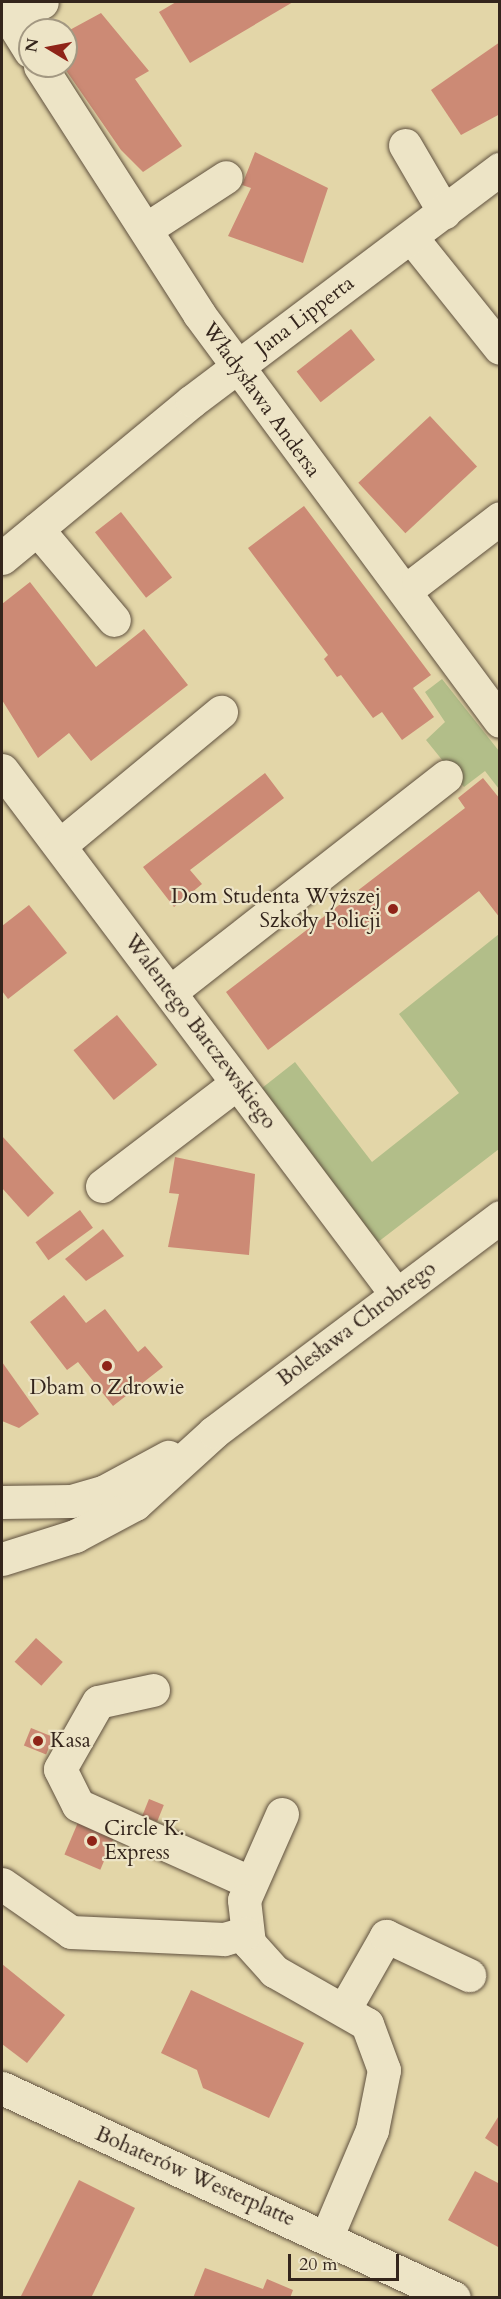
<!DOCTYPE html>
<meta charset="utf-8">
<style>
body{margin:0}
#map{position:relative;width:501px;height:2299px;overflow:hidden;background:#e3d6a8;font-family:Cardo,serif}
div>[style]{position:absolute}
.green>*{inset:0;background:#b2be89}
.building>*{inset:0;background:#cc8a75;transform-origin:0 0}
.roads{filter:drop-shadow(0 0 2px #60513f) drop-shadow(0 0 2px #60513f)}
.minor>*{height:33px;margin:-16.5px;padding:0 16.5px;transform-origin:16.5px;border-radius:16.5px;background:#ede4c6}
.dots>*{width:16px;height:16px;translate:-50% -50%;box-sizing:border-box;border:3px solid #ede4c6;border-radius:50%}
span{translate:-50% -50%;white-space:nowrap;text-align:center;line-height:1.15;-webkit-text-stroke:4.5px #ede4c6;paint-order:stroke}
.street-label{font-size:21px;color:#34251c}
.poi-label{font-size:21px;color:#34251c}
.right{translate:-100% -50%;text-align:right}
.left{translate:0 -50%;text-align:left}
.frame{position:absolute;inset:0;border:3px solid #34251c;pointer-events:none}
.north{position:absolute;left:18px;top:18px;width:60px;height:60px;box-sizing:border-box;background:#ede4c6;border:2px solid #a39882;border-radius:50%;rotate:280deg;font-size:16px;font-weight:700;line-height:24px;text-align:center;color:#34251c}
.north::after{content:'';display:block;margin:auto;width:21px;height:27px;background:#8f2418;clip-path:polygon(50% 0,100% 100%,50% 72%,0 100%)}
.scale{position:absolute;left:288px;top:2254px;width:111px;height:27px;box-sizing:border-box;border:3px solid #34251c;border-top:0;padding-left:8px;font-size:18px;line-height:21px;white-space:nowrap;color:#34251c;-webkit-text-stroke:4px #ede4c6;paint-order:stroke}
</style>
<div id="map">
<div class="green">
<i style="clip-path:polygon(442px 679px,499px 751px,499px 789px,485px 771px,464px 787px,426px 740px,445px 722px,425px 692px)"></i>
<i style="clip-path:polygon(499px 934px,499px 1149px,378px 1242px,262px 1088px,295px 1062px,372px 1162px,459px 1093px,399px 1014px)"></i>
</div>
<div class="building">
<i style="clip-path:polygon(176px 2px,293px 2px,190px 63px,159px 12px)"></i>
<i style="clip-path:polygon(101px 13px,149px 71px,135px 79px,182px 146px,143px 172px,121px 150px,63px 66px,66px 32px)"></i>
<i style="clip-path:polygon(500px 42px,500px 114px,461px 135px,431px 90px)"></i>
<i style="clip-path:polygon(255px 152px,328px 188px,303px 263px,228px 236px,251px 188px,242px 185px)"></i>
<i style="left:351px;top:329px;width:39px;height:69px;rotate:52deg"></i>
<i style="left:430px;top:416px;width:69px;height:98px;rotate:47deg"></i>
<i style="clip-path:polygon(304px 506px,431px 675px,413px 688px,434px 717px,402px 740px,382px 712px,373px 718px,341px 675px,337px 677px,324px 659px,328px 655px,248px 548px)"></i>
<i style="left:121px;top:512px;width:83px;height:33px;rotate:52deg"></i>
<i style="clip-path:polygon(30px 582px,96px 667px,144px 629px,188px 685px,91px 761px,69px 733px,38px 758px,2px 700px,2px 604px)"></i>
<i style="clip-path:polygon(265px 773px,284px 798px,190px 870px,202px 884px,174px 907px,143px 867px)"></i>
<i style="clip-path:polygon(483px 778px,500px 799px,500px 918px,479px 891px,268px 1050px,226px 992px,465px 808px,458px 798px)"></i>
<i style="clip-path:polygon(29px 905px,67px 953px,8px 999px,2px 991px,2px 926px)"></i>
<i style="left:117px;top:1015px;width:64px;height:56px;rotate:51deg"></i>
<i style="clip-path:polygon(2px 1136px,54px 1193px,28px 1217px,2px 1188px)"></i>
<i style="clip-path:polygon(175px 1157px,255px 1174px,249px 1255px,168px 1247px,179px 1194px,169px 1193px)"></i>
<i style="left:80px;top:1210px;width:22px;height:55px;rotate:54deg"></i>
<i style="clip-path:polygon(103px 1229px,124px 1256px,86px 1281px,65px 1259px)"></i>
<i style="clip-path:polygon(64px 1295px,86px 1323px,105px 1309px,138px 1352px,145px 1346px,163px 1367px,113px 1406px,78px 1362px,67px 1370px,30px 1322px)"></i>
<i style="clip-path:polygon(2px 1362px,39px 1414px,19px 1428px,2px 1421px)"></i>
<i style="left:36px;top:1638px;width:36px;height:32px;rotate:42deg"></i>
<i style="left:31px;top:1728px;width:24px;height:19px;rotate:22deg"></i>
<i style="left:149px;top:1799px;width:16px;height:18px;rotate:22deg"></i>
<i style="left:82px;top:1813px;width:39px;height:45px;rotate:23deg"></i>
<i style="clip-path:polygon(2px 1964px,65px 2015px,27px 2063px,2px 2044px)"></i>
<i style="clip-path:polygon(191px 1990px,304px 2043px,269px 2118px,203px 2088px,197px 2070px,161px 2053px)"></i>
<i style="clip-path:polygon(500px 2114px,500px 2148px,485px 2138px)"></i>
<i style="clip-path:polygon(475px 2171px,500px 2184px,500px 2248px,448px 2220px)"></i>
<i style="clip-path:polygon(79px 2180px,135px 2208px,91px 2298px,20px 2298px)"></i>
<i style="clip-path:polygon(205px 2268px,263px 2289px,267px 2279px,293px 2290px,290px 2298px,193px 2298px)"></i>
</div>
<div class="roads">
<div class="minor">
<i style="left:2px;top:6px;width:53px;rotate:58.1deg"></i>
<i style="left:2px;top:21px;width:44px;rotate:-25.4deg"></i>
<i style="left:40px;top:66px;width:295px;rotate:57.3deg"></i>
<i style="left:199px;top:314px;width:506px;rotate:53.51deg"></i>
<i style="left:405px;top:145px;width:78px;rotate:59.8deg"></i>
<i style="left:146px;top:229px;width:95px;rotate:-33deg"></i>
<i style="left:411px;top:237px;width:142px;rotate:51.3deg"></i>
<i style="left:37px;top:529px;width:119px;rotate:49.8deg"></i>
<i style="left:2px;top:558px;width:246px;rotate:-39.6deg"></i>
<i style="left:192px;top:401px;width:386px;rotate:-37deg"></i>
<i style="left:418px;top:581px;width:103px;rotate:-37.5deg"></i>
<i style="left:2px;top:770px;width:656px;rotate:53.06deg"></i>
<i style="left:60px;top:845px;width:209px;rotate:-39.6deg"></i>
<i style="left:170px;top:992px;width:350px;rotate:-38deg"></i>
<i style="left:102px;top:1186px;width:170px;rotate:-37.3deg"></i>
<i style="left:2px;top:1502px;width:69px;rotate:-0.8deg"></i>
<i style="left:71px;top:1501px;width:35px;rotate:-16deg"></i>
<i style="left:105px;top:1491px;width:72px;rotate:-28.4deg"></i>
<i style="left:2px;top:1559px;width:77px;rotate:-17.5deg"></i>
<i style="left:75px;top:1536px;width:68px;rotate:-28.1deg"></i>
<i style="left:135px;top:1504px;width:107px;rotate:-42.3deg"></i>
<i style="left:214px;top:1432px;width:358px;rotate:-36.9deg"></i>
<i style="left:153px;top:1690px;width:56px;rotate:167.7deg"></i>
<i style="left:98px;top:1702px;width:77px;rotate:119.6deg"></i>
<i style="left:60px;top:1769px;width:40px;rotate:63.4deg"></i>
<i style="left:78px;top:1805px;width:188px;rotate:24.2deg"></i>
<i style="left:282px;top:1814px;width:94px;rotate:113.8deg"></i>
<i style="left:244px;top:1900px;width:43px;rotate:83.4deg"></i>
<i style="left:249px;top:1943px;width:38px;rotate:48deg"></i>
<i style="left:274px;top:1971px;width:107px;rotate:29.7deg"></i>
<i style="left:367px;top:2024px;width:49px;rotate:69.7deg"></i>
<i style="left:384px;top:2070px;width:61px;rotate:101.3deg"></i>
<i style="left:372px;top:2130px;width:115px;rotate:113deg"></i>
<i style="left:2px;top:1884px;width:84px;rotate:34.8deg"></i>
<i style="left:71px;top:1932px;width:153px;rotate:2.6deg"></i>
<i style="left:224px;top:1939px;width:22px;rotate:-16deg"></i>
<i style="left:345px;top:2008px;width:83px;rotate:-60.3deg"></i>
<i style="left:386px;top:1936px;width:92px;rotate:25.2deg"></i>
<i style="left:2px;top:2088px;width:498px;rotate:24.9deg"></i>
</div>
</div>
<div class="dots">
<i style="left:393px;top:909px;background:#8f2418"></i>
<i style="left:107px;top:1366px;background:#8f2418"></i>
<i style="left:38px;top:1741px;background:#8f2418"></i>
<i style="left:92px;top:1841px;background:#8f2418"></i>
</div>
<div class="street-label">
<span style="left:305px;top:316px;rotate:-37deg">Jana Lipperta</span>
<span style="left:261px;top:400px;rotate:54deg">Władysława Andersa</span>
<span style="left:200px;top:1032px;rotate:53deg">Walentego Barczewskiego</span>
<span style="left:357px;top:1324px;rotate:-37deg">Bolesława Chrobrego</span>
<span style="left:195px;top:2177px;rotate:24deg">Bohaterów Westerplatte</span>
</div>
<div class="poi-label">
<span class="right" style="left:381px;top:909px">Dom Studenta Wyższej<br>Szkoły Policji</span>
<span style="left:107px;top:1388px">Dbam o Zdrowie</span>
<span class="left" style="left:50px;top:1741px">Kasa</span>
<span class="left" style="left:104px;top:1841px">Circle K.<br>Express</span>
</div>
<div class="frame"></div>
<div class="north">N</div>
<div class="scale">20 m</div>
</div>
